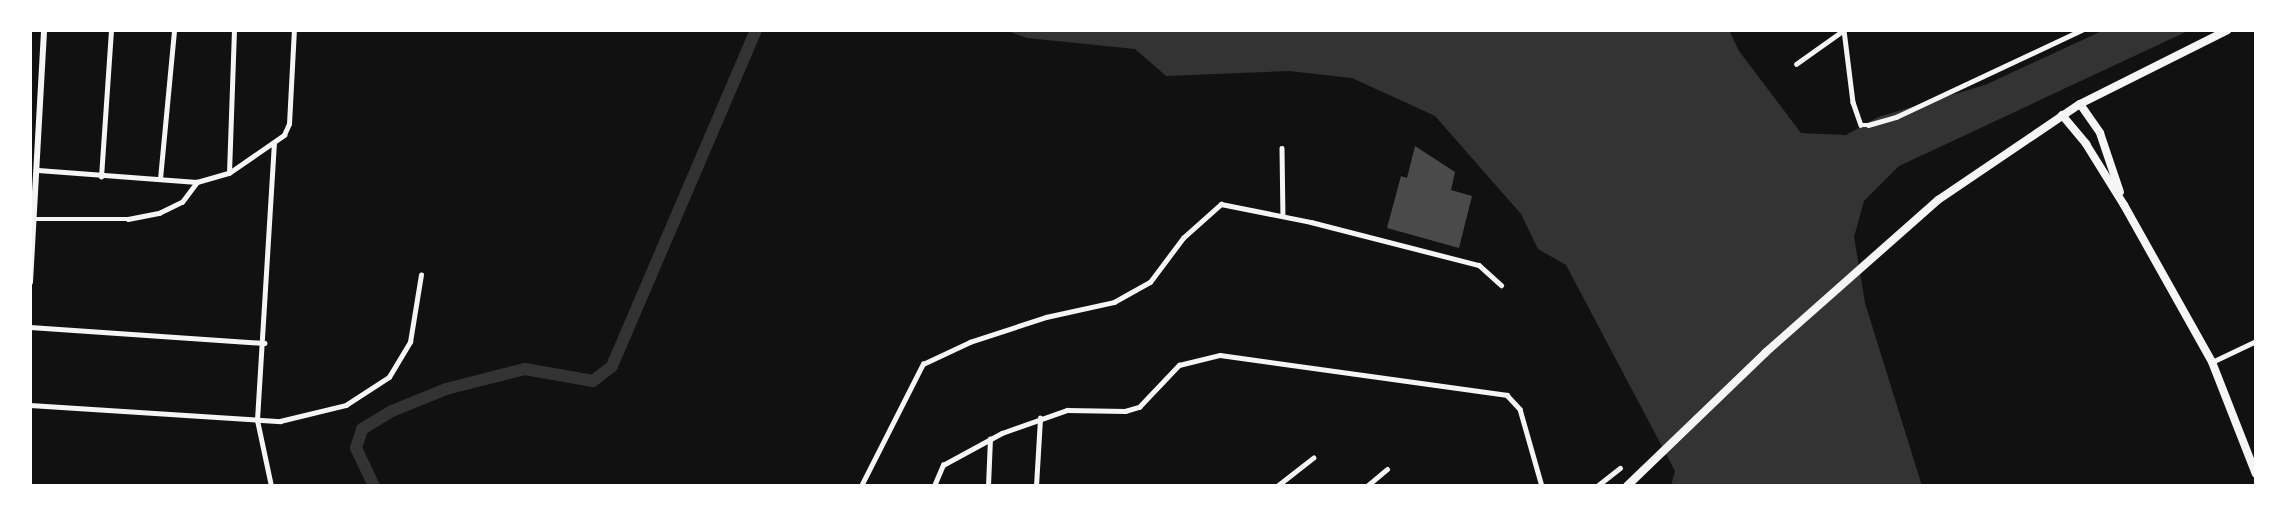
<!DOCTYPE html>
<style>
body{margin:0}
#map{position:relative;width:2286px;height:516px;overflow:hidden;background:#111;font-family:"PT Serif",serif}
div>[style]{position:absolute}
.water>*{inset:0;background:#333}
.canal>*{height:12px;margin:-6px;padding:0 6px;transform-origin:6px;border-radius:6px;background:#333}
.building>*{inset:0;background:#4a4a4a}
.minor>*{height:4.5px;margin:-2.25px;padding:0 2.25px;transform-origin:2.25px;border-radius:2.25px;background:#f5f5f5}
.tertiary>*{height:6px;margin:-3px;padding:0 3px;transform-origin:3px;border-radius:3px;background:#f5f5f5}
.primary>*{height:8px;margin:-4px;padding:0 4px;transform-origin:4px;border-radius:4px;background:#f5f5f5}
span{translate:-50% -50%;white-space:nowrap;text-align:center;line-height:1.15;-webkit-text-stroke:4.5px #fff;paint-order:stroke}
.frame{position:absolute;inset:0;border:32px solid #fff;pointer-events:none}
</style>
<div id="map">
<div class="water">
<i style="clip-path:polygon(1005px 30px,1729px 30px,1739px 51px,1801px 133px,1846px 135px,1878px 117px,1985px 85px,2104px 30px,2190px 30px,1899px 166px,1864px 201px,1854px 237px,1865px 303px,1922px 486px,1671px 486px,1675px 471px,1566px 265px,1538px 249px,1521px 214px,1435px 116px,1352px 78px,1289px 71px,1166px 76px,1135px 49px,1027px 38px)"></i>
</div>
<div class="canal">
<i style="left:374px;top:486px;width:42px;rotate:-115.3deg"></i>
<i style="left:356px;top:448px;width:20px;rotate:-72deg"></i>
<i style="left:362px;top:429px;width:35px;rotate:-31deg"></i>
<i style="left:392px;top:411px;width:58px;rotate:-22.2deg"></i>
<i style="left:446px;top:389px;width:81px;rotate:-14.2deg"></i>
<i style="left:525px;top:369px;width:69px;rotate:10deg"></i>
<i style="left:593px;top:381px;width:24px;rotate:-38deg"></i>
<i style="left:612px;top:366px;width:366px;rotate:-66.8deg"></i>
</div>
<div class="building">
<i style="clip-path:polygon(1415px 146px,1455px 172px,1451px 190px,1472px 196px,1459px 248px,1387px 228px,1401px 176px,1407px 178px)"></i>
</div>
<div class="minor">
<i style="left:1844px;top:30px;width:73px;rotate:82.9deg"></i>
<i style="left:1853px;top:102px;width:24px;rotate:71deg"></i>
<i style="left:1861px;top:125px;width:7px"></i>
<i style="left:1868px;top:125px;width:29px;rotate:-16deg"></i>
<i style="left:1896px;top:117px;width:205px;rotate:-25.1deg"></i>
<i style="left:1796px;top:64px;width:59px;rotate:-35.3deg"></i>
<i style="left:1282px;top:148px;width:68px;rotate:89.2deg"></i>
<i style="left:38px;top:170px;width:159px;rotate:4.3deg"></i>
<i style="left:197px;top:182px;width:33px;rotate:-16deg"></i>
<i style="left:229px;top:173px;width:67px;rotate:-34.6deg"></i>
<i style="left:284px;top:135px;width:12px;rotate:-66deg"></i>
<i style="left:289px;top:124px;width:94px;rotate:-87deg"></i>
<i style="left:229px;top:173px;width:143px;rotate:-88deg"></i>
<i style="left:101px;top:177px;width:147px;rotate:-86.1deg"></i>
<i style="left:160px;top:179px;width:150px;rotate:-84.6deg"></i>
<i style="left:30px;top:219px;width:98px"></i>
<i style="left:128px;top:219px;width:32px;rotate:-11deg"></i>
<i style="left:159px;top:213px;width:25px;rotate:-26deg"></i>
<i style="left:182px;top:202px;width:25px;rotate:-53deg"></i>
<i style="left:30px;top:327px;width:235px;rotate:3.9deg"></i>
<i style="left:2212px;top:362px;width:49px;rotate:-25.5deg"></i>
<i style="left:30px;top:405px;width:251px;rotate:3.7deg"></i>
<i style="left:280px;top:421px;width:68px;rotate:-13.6deg"></i>
<i style="left:346px;top:405px;width:51px;rotate:-33.1deg"></i>
<i style="left:389px;top:377px;width:41px;rotate:-59deg"></i>
<i style="left:410px;top:342px;width:68px;rotate:-80.7deg"></i>
<i style="left:271px;top:486px;width:67px;rotate:-102deg"></i>
<i style="left:257px;top:420px;width:277px;rotate:-86.5deg"></i>
<i style="left:861px;top:486px;width:137px;rotate:-63.1deg"></i>
<i style="left:923px;top:364px;width:52px;rotate:-25.1deg"></i>
<i style="left:970px;top:342px;width:80px;rotate:-18.2deg"></i>
<i style="left:1046px;top:317px;width:70px;rotate:-12.4deg"></i>
<i style="left:1114px;top:302px;width:41px;rotate:-29.1deg"></i>
<i style="left:1150px;top:282px;width:55px;rotate:-53.1deg"></i>
<i style="left:1183px;top:238px;width:51px;rotate:-41.8deg"></i>
<i style="left:1221px;top:204px;width:92px;rotate:11.3deg"></i>
<i style="left:1311px;top:222px;width:173px;rotate:14.4deg"></i>
<i style="left:1479px;top:265px;width:30px;rotate:42deg"></i>
<i style="left:934px;top:486px;width:23px;rotate:-67deg"></i>
<i style="left:943px;top:465px;width:67px;rotate:-28.5deg"></i>
<i style="left:1002px;top:433px;width:69px;rotate:-19.5deg"></i>
<i style="left:1067px;top:410px;width:58px;rotate:1deg"></i>
<i style="left:1125px;top:411px;width:15px;rotate:-16deg"></i>
<i style="left:1139px;top:407px;width:58px;rotate:-46.4deg"></i>
<i style="left:1179px;top:365px;width:42px;rotate:-13.7deg"></i>
<i style="left:1220px;top:355px;width:290px;rotate:7.9deg"></i>
<i style="left:1507px;top:395px;width:19px;rotate:47deg"></i>
<i style="left:1520px;top:409px;width:80px;rotate:74.1deg"></i>
<i style="left:988px;top:486px;width:47px;rotate:-87.6deg"></i>
<i style="left:1036px;top:486px;width:68px;rotate:-86.6deg"></i>
<i style="left:1277px;top:486px;width:46px;rotate:-37.9deg"></i>
<i style="left:1367px;top:486px;width:26px;rotate:-40deg"></i>
<i style="left:1597px;top:486px;width:29px;rotate:-38deg"></i>
</div>
<div class="tertiary">
<i style="left:30px;top:282px;width:252px;rotate:-86.8deg"></i>
</div>
<div class="primary">
<i style="left:2080px;top:104px;width:35px;rotate:55deg"></i>
<i style="left:2100px;top:133px;width:62px;rotate:71.3deg"></i>
<i style="left:2062px;top:115px;width:38px;rotate:50deg"></i>
<i style="left:2086px;top:144px;width:72px;rotate:58.1deg"></i>
<i style="left:2124px;top:205px;width:180px;rotate:60.7deg"></i>
<i style="left:2212px;top:362px;width:120px;rotate:68.6deg"></i>
<i style="left:1627px;top:486px;width:192px;rotate:-43.9deg"></i>
<i style="left:1765px;top:353px;width:231px;rotate:-41.5deg"></i>
<i style="left:1938px;top:200px;width:171px;rotate:-34.1deg"></i>
<i style="left:2080px;top:104px;width:165px;rotate:-26.6deg"></i>
</div>
<div class="frame"></div>
</div>
